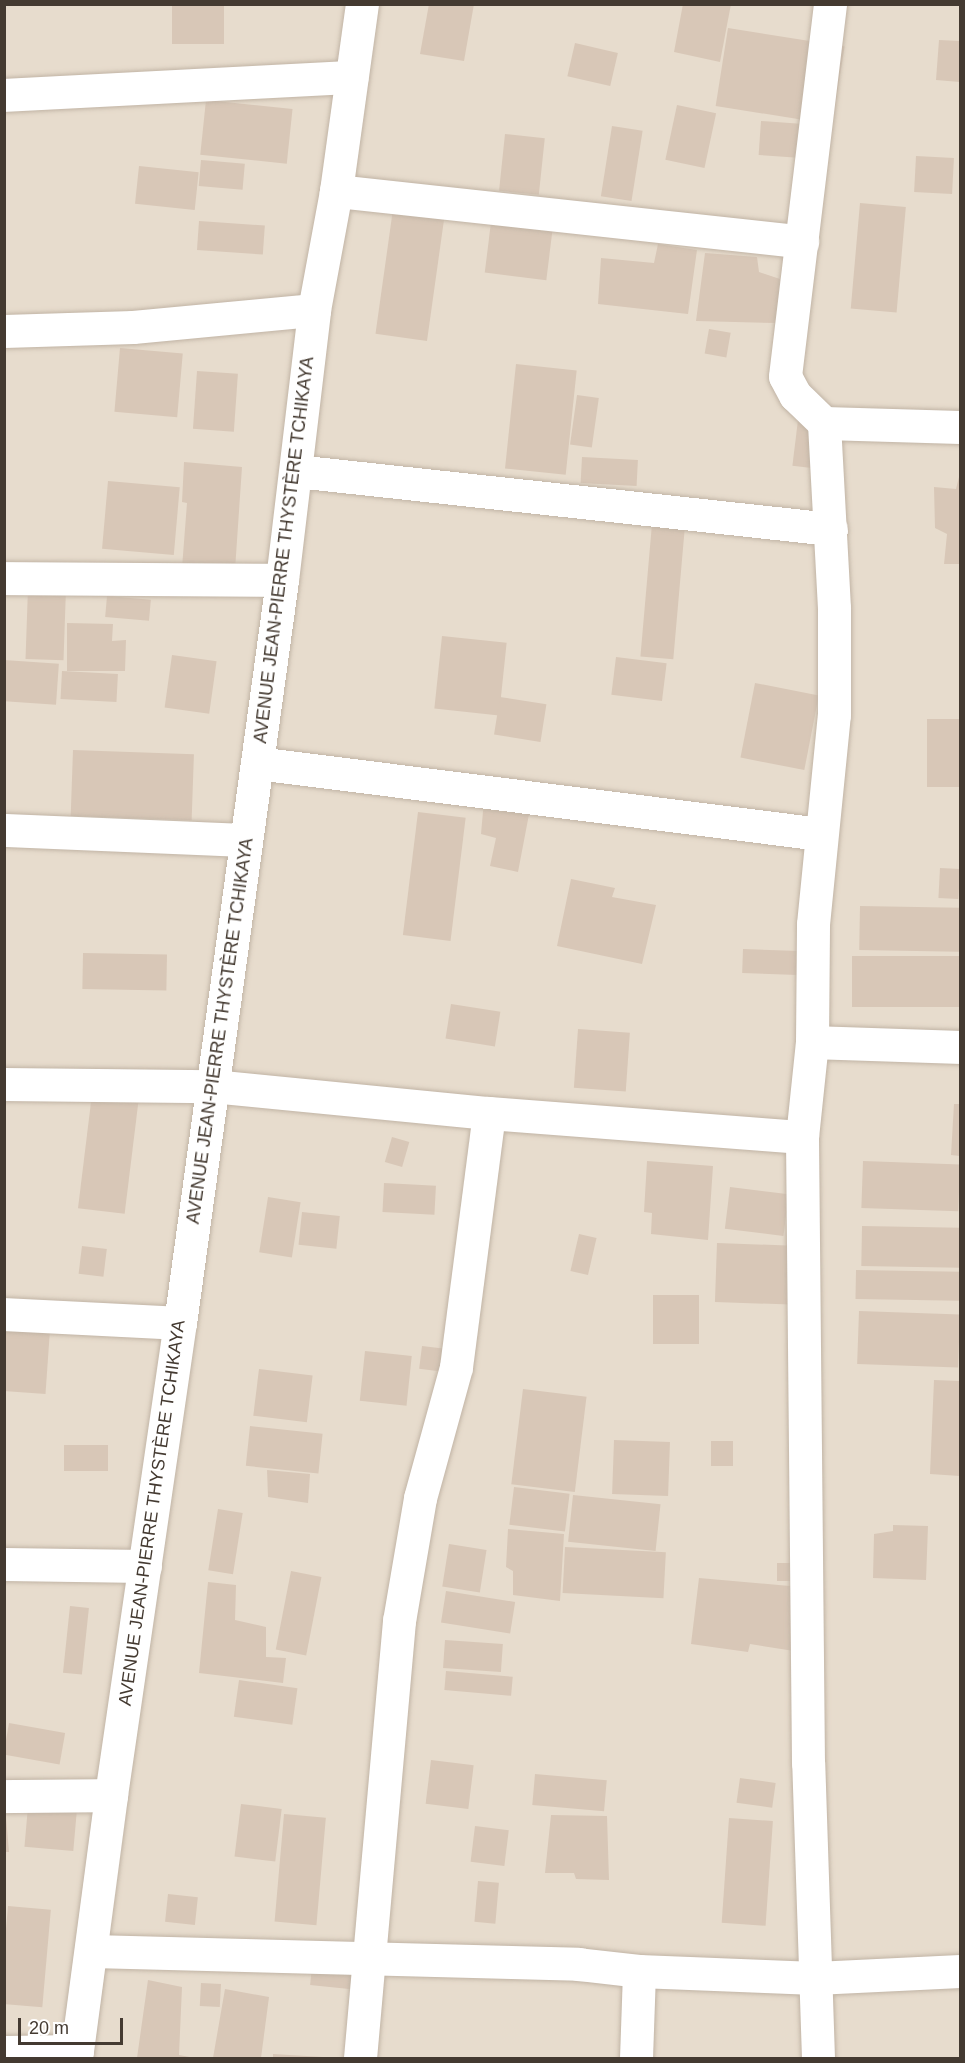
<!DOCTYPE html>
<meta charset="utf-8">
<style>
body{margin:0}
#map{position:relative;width:965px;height:2063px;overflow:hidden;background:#f3eae0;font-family:Helvetica,sans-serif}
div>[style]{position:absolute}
.residential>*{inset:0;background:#e7dccd;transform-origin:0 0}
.building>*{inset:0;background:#d8c7b7;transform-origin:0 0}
.roads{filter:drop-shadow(0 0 2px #c1b4a5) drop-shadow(0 0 2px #c1b4a5)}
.minor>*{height:33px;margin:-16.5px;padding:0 16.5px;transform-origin:16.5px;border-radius:16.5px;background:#fff}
.tertiary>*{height:33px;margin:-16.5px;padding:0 16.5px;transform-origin:16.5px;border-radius:16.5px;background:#fff}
span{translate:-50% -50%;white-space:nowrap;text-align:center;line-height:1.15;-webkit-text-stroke:4.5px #fff;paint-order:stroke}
.street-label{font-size:18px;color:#443a31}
.frame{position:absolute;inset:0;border:6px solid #443a31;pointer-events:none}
.scale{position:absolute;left:18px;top:2018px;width:105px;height:27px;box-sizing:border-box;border:3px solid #443a31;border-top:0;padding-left:8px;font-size:18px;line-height:21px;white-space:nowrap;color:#443a31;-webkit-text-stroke:4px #fff;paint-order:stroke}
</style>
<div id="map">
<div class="residential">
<i style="left:5px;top:5px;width:955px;height:2053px"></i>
</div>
<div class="building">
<i style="left:172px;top:4px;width:52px;height:40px"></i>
<i style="clip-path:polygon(429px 4px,474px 4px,464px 61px,420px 54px)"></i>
<i style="clip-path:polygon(683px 4px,731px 4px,720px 62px,674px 52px)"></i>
<i style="left:728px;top:28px;width:118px;height:79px;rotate:9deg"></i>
<i style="clip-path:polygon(939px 40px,960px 41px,960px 82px,936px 80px)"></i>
<i style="left:575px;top:43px;width:44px;height:34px;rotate:13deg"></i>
<i style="left:206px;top:100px;width:87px;height:55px;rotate:6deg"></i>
<i style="left:677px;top:105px;width:40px;height:56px;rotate:12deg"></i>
<i style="left:761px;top:121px;width:46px;height:34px;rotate:4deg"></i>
<i style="left:612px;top:126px;width:31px;height:71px;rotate:9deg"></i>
<i style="left:505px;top:134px;width:40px;height:57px;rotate:6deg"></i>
<i style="left:916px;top:156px;width:38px;height:36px;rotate:3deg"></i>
<i style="left:201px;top:160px;width:44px;height:26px;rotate:5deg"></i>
<i style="left:139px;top:166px;width:60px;height:38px;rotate:6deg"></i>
<i style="left:394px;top:202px;width:52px;height:133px;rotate:8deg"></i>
<i style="left:860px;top:203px;width:46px;height:106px;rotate:5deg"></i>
<i style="left:199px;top:221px;width:66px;height:29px;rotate:4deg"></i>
<i style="left:491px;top:222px;width:62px;height:51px;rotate:7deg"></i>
<i style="clip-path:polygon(658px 244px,697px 250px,688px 314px,598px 304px,601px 258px,654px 263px)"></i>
<i style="clip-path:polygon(705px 253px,757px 257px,759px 272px,780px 279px,777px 323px,696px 321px)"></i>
<i style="left:709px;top:329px;width:22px;height:25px;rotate:10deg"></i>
<i style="left:120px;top:348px;width:63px;height:64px;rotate:5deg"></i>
<i style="left:516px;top:364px;width:61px;height:105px;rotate:6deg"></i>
<i style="left:197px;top:371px;width:41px;height:58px;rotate:4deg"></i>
<i style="left:577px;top:395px;width:22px;height:50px;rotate:8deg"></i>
<i style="left:798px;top:420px;width:26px;height:46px;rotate:7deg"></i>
<i style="left:582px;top:457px;width:56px;height:26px;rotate:3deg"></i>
<i style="clip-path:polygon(184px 462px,242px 467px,235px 570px,182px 568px,187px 503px,182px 502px)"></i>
<i style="clip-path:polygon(960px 473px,960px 564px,944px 564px,947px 534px,935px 528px,934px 487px,956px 489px)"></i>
<i style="left:108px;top:481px;width:72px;height:68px;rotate:5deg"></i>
<i style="left:652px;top:524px;width:33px;height:133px;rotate:5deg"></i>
<i style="left:28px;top:588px;width:38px;height:71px;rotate:2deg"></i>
<i style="left:107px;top:596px;width:44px;height:21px;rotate:5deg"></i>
<i style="clip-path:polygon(67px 623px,113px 624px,112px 641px,126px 640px,125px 671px,67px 671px)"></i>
<i style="left:442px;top:636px;width:65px;height:73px;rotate:6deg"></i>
<i style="left:172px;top:655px;width:45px;height:53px;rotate:8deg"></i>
<i style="left:616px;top:657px;width:51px;height:38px;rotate:7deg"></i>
<i style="left:4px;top:660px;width:55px;height:41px;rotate:4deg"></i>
<i style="left:62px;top:671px;width:56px;height:28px;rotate:3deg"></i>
<i style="left:755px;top:683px;width:65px;height:76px;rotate:11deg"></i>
<i style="left:500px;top:697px;width:47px;height:38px;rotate:9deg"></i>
<i style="left:960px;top:719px;width:68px;height:33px;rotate:90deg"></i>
<i style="left:73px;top:750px;width:121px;height:66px;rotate:2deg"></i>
<i style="clip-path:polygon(484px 800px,530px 809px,518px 872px,490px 866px,496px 838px,481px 834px)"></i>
<i style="left:418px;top:812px;width:48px;height:124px;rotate:7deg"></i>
<i style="left:940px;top:868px;width:20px;height:30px;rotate:3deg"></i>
<i style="clip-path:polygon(571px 879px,615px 888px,612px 897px,656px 905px,642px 964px,557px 946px)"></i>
<i style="left:860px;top:906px;width:100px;height:44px;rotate:1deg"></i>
<i style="left:743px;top:949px;width:56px;height:24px;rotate:2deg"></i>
<i style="left:83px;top:953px;width:84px;height:36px;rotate:1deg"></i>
<i style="left:852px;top:956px;width:108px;height:51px"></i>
<i style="left:451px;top:1004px;width:50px;height:35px;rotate:9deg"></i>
<i style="left:578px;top:1029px;width:52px;height:59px;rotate:4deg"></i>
<i style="left:92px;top:1094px;width:47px;height:115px;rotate:7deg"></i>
<i style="clip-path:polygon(954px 1104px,960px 1104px,960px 1156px,951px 1155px)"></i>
<i style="left:392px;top:1137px;width:18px;height:26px;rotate:16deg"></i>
<i style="clip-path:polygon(647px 1161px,713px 1166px,708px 1240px,651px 1234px,652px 1213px,644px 1212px)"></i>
<i style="left:863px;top:1161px;width:97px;height:47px;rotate:2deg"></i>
<i style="left:384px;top:1183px;width:52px;height:29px;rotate:3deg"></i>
<i style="left:730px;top:1187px;width:59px;height:42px;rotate:7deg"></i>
<i style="left:268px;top:1197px;width:33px;height:56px;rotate:9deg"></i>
<i style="left:302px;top:1212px;width:38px;height:33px;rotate:6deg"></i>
<i style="left:862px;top:1226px;width:98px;height:40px;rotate:1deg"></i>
<i style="left:579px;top:1234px;width:18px;height:38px;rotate:13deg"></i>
<i style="left:717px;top:1243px;width:76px;height:59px;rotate:2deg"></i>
<i style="left:82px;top:1246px;width:25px;height:28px;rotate:7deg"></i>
<i style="left:856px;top:1270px;width:104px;height:29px;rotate:1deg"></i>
<i style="left:653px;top:1295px;width:46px;height:49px"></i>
<i style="left:859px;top:1311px;width:101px;height:53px;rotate:2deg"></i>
<i style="left:4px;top:1328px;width:46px;height:63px;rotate:4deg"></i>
<i style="left:422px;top:1346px;width:40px;height:23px;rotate:7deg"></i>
<i style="left:365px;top:1351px;width:47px;height:50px;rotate:6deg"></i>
<i style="left:259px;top:1369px;width:54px;height:47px;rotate:7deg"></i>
<i style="clip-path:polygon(934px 1380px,960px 1381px,960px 1476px,930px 1474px)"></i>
<i style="left:523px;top:1389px;width:64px;height:96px;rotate:7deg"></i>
<i style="left:250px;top:1426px;width:73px;height:40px;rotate:6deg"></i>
<i style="left:614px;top:1440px;width:56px;height:54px;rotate:2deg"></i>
<i style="left:711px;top:1441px;width:22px;height:25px"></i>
<i style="left:64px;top:1445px;width:44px;height:26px"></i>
<i style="clip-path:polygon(267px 1470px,310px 1474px,308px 1503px,268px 1497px)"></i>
<i style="left:514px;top:1487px;width:56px;height:38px;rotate:7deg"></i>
<i style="left:573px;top:1495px;width:88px;height:47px;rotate:6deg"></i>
<i style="left:218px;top:1509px;width:25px;height:62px;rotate:9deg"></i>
<i style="clip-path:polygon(893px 1525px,928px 1526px,926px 1580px,873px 1578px,874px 1534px,893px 1531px)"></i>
<i style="clip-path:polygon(508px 1529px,564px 1534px,560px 1601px,513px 1595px,513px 1571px,506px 1567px)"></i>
<i style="left:449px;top:1544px;width:38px;height:43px;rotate:9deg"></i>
<i style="left:565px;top:1547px;width:101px;height:46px;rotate:3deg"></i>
<i style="left:803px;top:1563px;width:18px;height:26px;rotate:90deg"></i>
<i style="left:291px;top:1571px;width:31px;height:80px;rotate:11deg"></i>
<i style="clip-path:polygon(699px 1578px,801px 1587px,794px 1651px,750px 1644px,748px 1652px,691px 1644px)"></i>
<i style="clip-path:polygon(208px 1582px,236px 1585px,235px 1620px,266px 1627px,266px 1657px,286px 1658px,283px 1683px,199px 1673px)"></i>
<i style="left:446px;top:1591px;width:70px;height:32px;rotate:9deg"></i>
<i style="left:70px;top:1606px;width:19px;height:67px;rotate:6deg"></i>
<i style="left:445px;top:1640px;width:58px;height:28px;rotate:4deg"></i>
<i style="left:446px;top:1671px;width:67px;height:19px;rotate:5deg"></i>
<i style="left:239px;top:1680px;width:59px;height:37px;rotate:8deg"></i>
<i style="left:9px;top:1723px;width:57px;height:32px;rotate:10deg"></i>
<i style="left:431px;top:1760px;width:43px;height:44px;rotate:7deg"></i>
<i style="left:535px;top:1774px;width:72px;height:31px;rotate:5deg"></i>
<i style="left:740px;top:1778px;width:36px;height:25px;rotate:8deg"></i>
<i style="left:29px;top:1795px;width:49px;height:52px;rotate:5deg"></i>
<i style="left:241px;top:1804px;width:41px;height:53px;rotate:7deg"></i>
<i style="left:284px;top:1814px;width:42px;height:108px;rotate:5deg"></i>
<i style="clip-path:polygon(551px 1815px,607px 1816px,609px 1880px,576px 1879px,574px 1873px,545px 1873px)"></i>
<i style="clip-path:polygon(4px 1817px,6px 1817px,9px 1852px,4px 1852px)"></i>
<i style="left:729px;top:1818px;width:44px;height:105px;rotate:4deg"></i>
<i style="left:475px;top:1826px;width:34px;height:36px;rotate:7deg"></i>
<i style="left:478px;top:1881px;width:21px;height:41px;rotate:5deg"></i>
<i style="left:168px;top:1894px;width:30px;height:28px;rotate:6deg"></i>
<i style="left:8px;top:1906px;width:43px;height:98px;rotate:5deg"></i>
<i style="left:312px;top:1967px;width:59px;height:18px;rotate:6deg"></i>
<i style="clip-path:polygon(148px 1980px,182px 1987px,179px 2055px,195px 2058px,137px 2058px)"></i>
<i style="left:201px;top:1983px;width:20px;height:23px;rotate:3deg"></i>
<i style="clip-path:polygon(225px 1989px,269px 1997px,261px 2058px,213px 2058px)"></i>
<i style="clip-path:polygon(273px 2054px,323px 2057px,323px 2058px,273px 2058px)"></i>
</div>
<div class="roads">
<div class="minor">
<i style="left:4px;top:95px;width:348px;rotate:-3deg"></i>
<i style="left:336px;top:191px;width:469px;rotate:6.2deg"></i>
<i style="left:4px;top:331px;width:129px;rotate:-1.8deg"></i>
<i style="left:133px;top:327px;width:182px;rotate:-5.4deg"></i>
<i style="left:824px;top:423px;width:136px;rotate:1.7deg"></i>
<i style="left:296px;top:471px;width:538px;rotate:6.19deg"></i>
<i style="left:4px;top:578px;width:278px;rotate:0.4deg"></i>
<i style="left:257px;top:763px;width:568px;rotate:7.18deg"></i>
<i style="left:4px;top:830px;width:242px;rotate:2.4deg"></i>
<i style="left:812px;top:1042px;width:148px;rotate:1.9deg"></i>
<i style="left:4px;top:1084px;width:208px;rotate:0.6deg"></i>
<i style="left:212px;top:1086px;width:278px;rotate:5.6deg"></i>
<i style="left:489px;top:1113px;width:314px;rotate:4.4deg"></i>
<i style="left:4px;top:1314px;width:176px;rotate:2.9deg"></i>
<i style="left:4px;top:1564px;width:141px;rotate:0.8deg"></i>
<i style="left:4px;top:1796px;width:107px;rotate:-0.5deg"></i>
<i style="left:92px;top:1951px;width:486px;rotate:1.5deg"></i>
<i style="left:578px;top:1964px;width:61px;rotate:6.5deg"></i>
<i style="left:639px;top:1971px;width:176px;rotate:2.3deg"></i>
<i style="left:815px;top:1978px;width:145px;rotate:-2.8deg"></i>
<i style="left:4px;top:2052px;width:73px;rotate:-0.8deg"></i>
<i style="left:360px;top:2058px;width:439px;rotate:-84.9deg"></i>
<i style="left:399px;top:1621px;width:125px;rotate:-80.3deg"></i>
<i style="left:420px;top:1498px;width:136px;rotate:-74.6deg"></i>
<i style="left:456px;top:1367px;width:256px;rotate:-82.6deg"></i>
<i style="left:636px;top:2058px;width:87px;rotate:-88deg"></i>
<i style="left:818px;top:2058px;width:295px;rotate:-91.9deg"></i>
<i style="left:808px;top:1763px;width:626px;rotate:-90.55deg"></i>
<i style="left:802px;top:1137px;width:96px;rotate:-84deg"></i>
<i style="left:812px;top:1042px;width:118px;rotate:-89.5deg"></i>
<i style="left:813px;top:924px;width:210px;rotate:-84.3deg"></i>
<i style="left:834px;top:715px;width:107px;rotate:-90deg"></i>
<i style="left:834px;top:608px;width:185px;rotate:-93.1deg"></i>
<i style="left:824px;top:423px;width:40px;rotate:-136deg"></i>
<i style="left:795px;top:395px;width:21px;rotate:-118deg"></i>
<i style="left:785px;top:376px;width:375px;rotate:-83.1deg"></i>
</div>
<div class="tertiary">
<i style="left:76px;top:2058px;width:265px;rotate:-82.4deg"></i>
<i style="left:111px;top:1795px;width:477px;rotate:-81.7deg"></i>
<i style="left:180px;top:1323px;width:750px;rotate:-82.18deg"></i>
<i style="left:282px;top:580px;width:272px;rotate:-83.2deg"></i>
<i style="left:314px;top:310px;width:121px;rotate:-79.5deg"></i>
<i style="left:336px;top:191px;width:189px;rotate:-82.1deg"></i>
</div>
</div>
<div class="street-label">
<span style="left:284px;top:550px;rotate:-83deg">AVENUE JEAN-PIERRE THYSTÈRE TCHIKAYA</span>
<span style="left:220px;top:1031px;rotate:-82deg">AVENUE JEAN-PIERRE THYSTÈRE TCHIKAYA</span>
<span style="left:152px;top:1513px;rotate:-82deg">AVENUE JEAN-PIERRE THYSTÈRE TCHIKAYA</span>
</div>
<div class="frame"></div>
<div class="scale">20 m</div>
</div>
